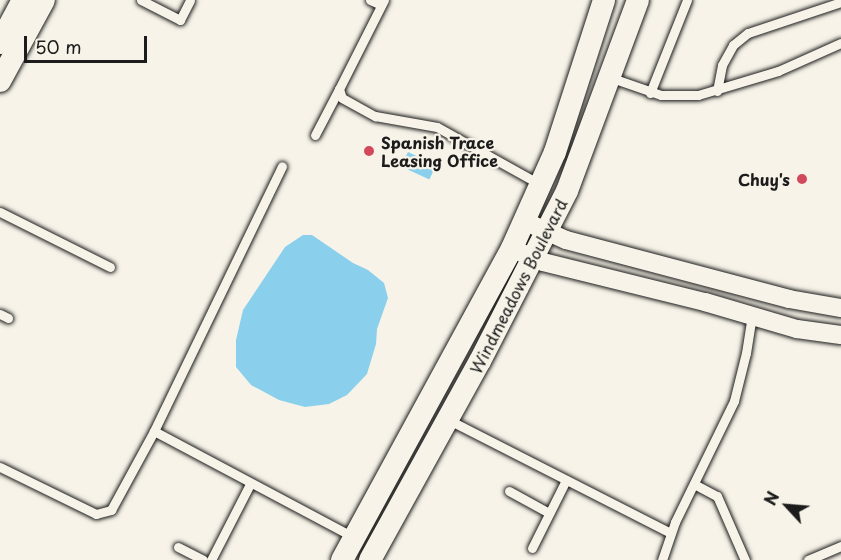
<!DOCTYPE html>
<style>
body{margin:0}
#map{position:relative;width:841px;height:560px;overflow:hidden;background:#f7f3e8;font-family:"Playpen Sans",sans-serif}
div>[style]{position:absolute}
.water>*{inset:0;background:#8ad0ec;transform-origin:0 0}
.roads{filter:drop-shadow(0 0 2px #1c1c1c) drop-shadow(0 0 2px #1c1c1c)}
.service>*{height:9px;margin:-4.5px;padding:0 4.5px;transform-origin:4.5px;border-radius:4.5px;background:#f7f3e8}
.minor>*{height:18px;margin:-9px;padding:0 9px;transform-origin:9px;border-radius:9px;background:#f7f3e8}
.tertiary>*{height:22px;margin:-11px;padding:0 11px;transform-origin:11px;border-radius:11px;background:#f7f3e8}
.dots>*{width:16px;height:16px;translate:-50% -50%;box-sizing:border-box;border:3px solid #f7f3e8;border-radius:50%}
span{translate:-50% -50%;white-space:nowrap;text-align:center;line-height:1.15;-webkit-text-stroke:4.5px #f7f3e8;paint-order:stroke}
.poi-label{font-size:16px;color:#1c1c1c;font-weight:700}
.left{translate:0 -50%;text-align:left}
.right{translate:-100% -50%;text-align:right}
.street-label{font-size:16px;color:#1c1c1c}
.north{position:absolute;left:757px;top:476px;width:60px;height:60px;-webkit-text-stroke:4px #f7f3e8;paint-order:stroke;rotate:296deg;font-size:16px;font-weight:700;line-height:24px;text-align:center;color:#1c1c1c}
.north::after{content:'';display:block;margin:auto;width:21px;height:27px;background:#1c1c1c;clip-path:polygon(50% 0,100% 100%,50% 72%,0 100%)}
.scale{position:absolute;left:24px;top:36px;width:123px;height:27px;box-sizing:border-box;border:3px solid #1c1c1c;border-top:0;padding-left:8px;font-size:18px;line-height:21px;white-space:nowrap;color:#1c1c1c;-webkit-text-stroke:4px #f7f3e8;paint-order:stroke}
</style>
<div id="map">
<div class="water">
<i style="left:408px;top:152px;width:31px;height:16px;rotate:25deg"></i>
<i style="clip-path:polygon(303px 235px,312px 235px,353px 263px,368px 270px,384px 283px,388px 298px,377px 329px,376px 344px,367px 374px,347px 395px,329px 404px,305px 407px,279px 400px,251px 385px,236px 367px,236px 340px,243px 310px,285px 247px)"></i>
</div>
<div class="roads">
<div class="service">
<i style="left:141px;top:0;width:44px;rotate:27.1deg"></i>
<i style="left:180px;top:20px;width:22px;rotate:-63deg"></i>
<i style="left:370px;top:0;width:12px;rotate:24deg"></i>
<i style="left:384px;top:0;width:100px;rotate:116.8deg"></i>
<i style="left:339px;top:89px;width:9px;rotate:72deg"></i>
<i style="left:342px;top:98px;width:38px;rotate:29deg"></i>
<i style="left:375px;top:116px;width:63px;rotate:10.1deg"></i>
<i style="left:437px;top:127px;width:119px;rotate:29.1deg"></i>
<i style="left:609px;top:77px;width:55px;rotate:19.1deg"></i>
<i style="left:661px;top:95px;width:37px"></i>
<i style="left:698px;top:95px;width:84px;rotate:-16.7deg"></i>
<i style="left:778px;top:71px;width:69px;rotate:-24deg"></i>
<i style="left:717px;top:91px;width:26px;rotate:-79deg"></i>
<i style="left:722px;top:65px;width:23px;rotate:-61deg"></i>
<i style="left:733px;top:45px;width:19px;rotate:-39deg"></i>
<i style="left:748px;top:33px;width:98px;rotate:-18.4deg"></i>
<i style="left:650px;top:93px;width:100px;rotate:-68.3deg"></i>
<i style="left:315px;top:135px;width:52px;rotate:-62.4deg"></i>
<i style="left:0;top:212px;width:123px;rotate:26.6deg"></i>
<i style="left:0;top:314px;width:9px;rotate:27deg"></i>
<i style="left:447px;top:419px;width:251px;rotate:27deg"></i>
<i style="left:154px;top:431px;width:225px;rotate:28deg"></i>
<i style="left:0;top:467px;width:107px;rotate:26.1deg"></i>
<i style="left:96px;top:514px;width:16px;rotate:-15deg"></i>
<i style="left:111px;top:510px;width:90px;rotate:-61.4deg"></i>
<i style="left:154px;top:431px;width:294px;rotate:-64.2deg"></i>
<i style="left:694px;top:484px;width:26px;rotate:28deg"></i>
<i style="left:717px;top:496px;width:70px;rotate:66.4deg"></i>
<i style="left:509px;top:491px;width:46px;rotate:28.8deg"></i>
<i style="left:178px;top:547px;width:28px;rotate:27deg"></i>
<i style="left:532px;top:548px;width:76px;rotate:-63.4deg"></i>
<i style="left:211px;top:560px;width:85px;rotate:-62.8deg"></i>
<i style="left:662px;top:560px;width:40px;rotate:-71.1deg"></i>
<i style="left:675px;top:522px;width:135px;rotate:-64deg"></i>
<i style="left:734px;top:401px;width:49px;rotate:-76deg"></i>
<i style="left:746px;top:353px;width:38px;rotate:-81deg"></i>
<i style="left:808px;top:560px;width:36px;rotate:-23deg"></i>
</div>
<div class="minor">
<i style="left:524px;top:221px;width:46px;rotate:24.3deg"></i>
<i style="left:566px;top:240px;width:231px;rotate:14.8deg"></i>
<i style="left:789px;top:299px;width:53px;rotate:9.8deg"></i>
<i style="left:522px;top:253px;width:23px;rotate:23deg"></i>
<i style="left:543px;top:262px;width:167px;rotate:13.9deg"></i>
<i style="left:705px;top:302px;width:96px;rotate:16.4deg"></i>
<i style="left:797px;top:329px;width:44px;rotate:7.8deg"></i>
</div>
<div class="tertiary">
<i style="left:0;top:43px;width:49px;rotate:-61.9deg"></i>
<i style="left:0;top:81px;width:92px;rotate:-61.5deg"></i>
<i style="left:342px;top:560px;width:355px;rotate:-61.4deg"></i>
<i style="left:512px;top:248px;width:105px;rotate:-65.9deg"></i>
<i style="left:555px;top:152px;width:160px;rotate:-72.1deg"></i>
<i style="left:370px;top:560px;width:227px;rotate:-61.1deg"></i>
<i style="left:480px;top:361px;width:191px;rotate:-62.9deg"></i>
<i style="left:567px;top:191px;width:204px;rotate:-69.6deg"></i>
</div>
</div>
<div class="dots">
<i style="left:369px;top:151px;background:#d1495b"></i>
<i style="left:802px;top:179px;background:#d1495b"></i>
</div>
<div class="poi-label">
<span class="left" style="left:381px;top:151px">Spanish Trace<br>Leasing Office</span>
<span class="right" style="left:790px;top:179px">Chuy's</span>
</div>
<div class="street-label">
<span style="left:518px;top:286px;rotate:-63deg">Windmeadows Boulevard</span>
</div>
<div class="north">N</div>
<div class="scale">50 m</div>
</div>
